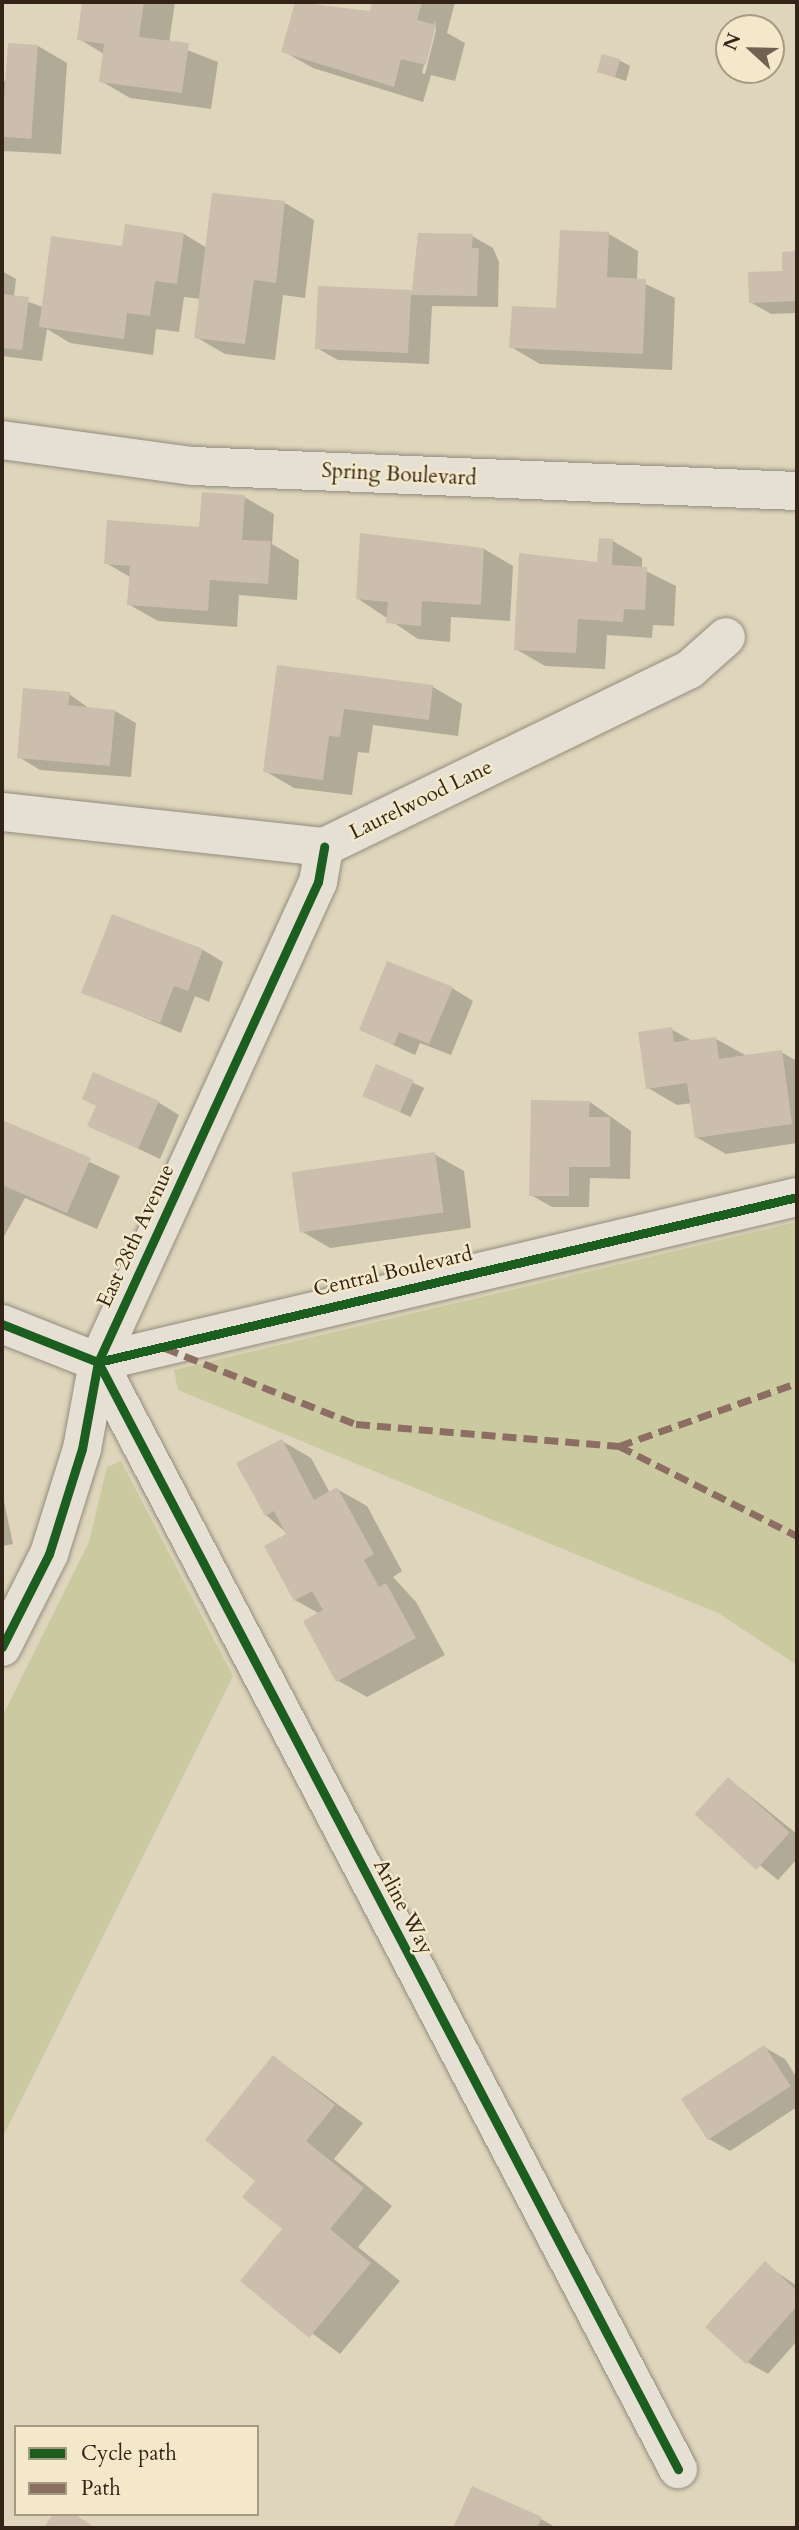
<!DOCTYPE html>
<style>
body{margin:0}
#map{position:relative;width:799px;height:2530px;overflow:hidden;background:#ded5bc;font-family:Cardo,serif}
div>[style]{position:absolute}
.green>*{inset:0;background:#cac99f}
.shadow>*{inset:0;background:#0003;transform-origin:0 0}
.building>*{inset:0;background:#ccbeac;transform-origin:0 0}
.roads{filter:drop-shadow(0 0 2px #938c7d) drop-shadow(0 0 2px #938c7d)}
.minor>*{height:38px;margin:-19px;padding:0 19px;transform-origin:19px;border-radius:19px;background:#e5e0d3}
.quiet>*{height:7px;margin-top:-3.5px;transform-origin:0;background:repeating-linear-gradient(90deg,#8d6e63 0 14px,transparent 0 21px)}
.cycleway>*{height:9px;margin:-4.5px;padding:0 4.5px;transform-origin:4.5px;border-radius:4.5px;background:#1b5e20}
span{translate:-50% -50%;white-space:nowrap;text-align:center;line-height:1.15;-webkit-text-stroke:5px #f3e8ca;paint-order:stroke}
.street-label{font-size:21px;color:#332417}
.frame{position:absolute;inset:0;border:4px solid #332417;pointer-events:none}
.legend{position:absolute;left:14px;top:2425px;width:245px;height:91px;box-sizing:border-box;background:#f3e8ca;border:2px solid #a69a82;margin:0;padding:9px 12px;list-style:none;font-size:21px;color:#332417}
.legend li{display:flex;align-items:center;gap:14px;height:35px}
.legend b{width:35px;border:2px solid #a69a82}
.north{position:absolute;left:715px;top:14px;width:70px;height:70px;box-sizing:border-box;background:#f3e8ca;border:2px solid #a69a82;border-radius:50%;rotate:292deg;font-size:19px;font-weight:700;line-height:28px;text-align:center;color:#332417}
.north::after{content:'';display:block;margin:auto;width:24px;height:32px;background:#6f6251;clip-path:polygon(50% 0,100% 100%,50% 72%,0 100%)}
</style>
<div id="map">
<div class="green">
<i style="clip-path:polygon(797px 1222px,797px 1665px,718px 1613px,178px 1390px,174px 1370px)"></i>
<i style="clip-path:polygon(121px 1461px,233px 1676px,2px 2138px,2px 1717px,89px 1542px,107px 1467px)"></i>
</div>
<div class="shadow">
<i style="clip-path:polygon(84px 2px,175px 2px,169px 43px,218px 62px,211px 109px,130px 98px,101px 81px,104px 54px,79px 39px)"></i>
<i style="clip-path:polygon(evenodd,296px 2px,371px 13px,374px 2px,455px 2px,447px 33px,465px 43px,455px 81px,431px 75px,423px 102px,313px 68px,283px 51px,296px 2px,435px 21px,436px 30px,425px 74px,422px 73px,435px 21px)"></i>
<i style="clip-path:polygon(38px 46px,67px 63px,61px 154px,2px 151px,2px 84px)"></i>
<i style="clip-path:polygon(619px 60px,630px 66px,626px 81px,600px 72px)"></i>
<i style="clip-path:polygon(285px 203px,314px 220px,305px 298px,283px 295px,275px 360px,225px 354px,196px 337px,201px 299px,184px 297px,179px 332px,156px 329px,153px 355px,70px 343px,47px 329px,42px 361px,2px 356px,2px 271px,16px 279px,14px 297px,43px 307px,124px 248px,184px 234px,207px 248px)"></i>
<i style="clip-path:polygon(562px 232px,609px 234px,638px 251px,637px 280px,675px 298px,672px 370px,540px 364px,511px 347px,558px 310px)"></i>
<i style="clip-path:polygon(472px 236px,493px 248px,499px 262px,498px 307px,432px 306px,429px 364px,338px 360px,317px 348px,413px 292px)"></i>
<i style="clip-path:polygon(784px 253px,797px 253px,797px 313px,771px 314px,750px 302px,784px 272px)"></i>
<i style="clip-path:polygon(244px 497px,274px 514px,272px 544px,299px 560px,297px 600px,239px 595px,237px 627px,158px 621px,128px 604px,130px 577px,106px 563px,201px 528px)"></i>
<i style="clip-path:polygon(613px 541px,642px 558px,642px 569px,676px 586px,674px 626px,653px 625px,652px 638px,607px 635px,605px 669px,545px 666px,516px 649px,599px 564px)"></i>
<i style="clip-path:polygon(484px 549px,513px 566px,510px 621px,451px 617px,450px 642px,418px 639px,357px 598px)"></i>
<i style="clip-path:polygon(278px 667px,433px 687px,462px 704px,458px 736px,373px 725px,369px 753px,358px 752px,352px 795px,294px 788px,265px 771px)"></i>
<i style="clip-path:polygon(69px 694px,90px 709px,115px 711px,136px 723px,131px 777px,40px 770px,19px 757px)"></i>
<i style="clip-path:polygon(203px 950px,223px 962px,209px 1002px,195px 996px,181px 1033px,84px 992px)"></i>
<i style="clip-path:polygon(452px 988px,473px 1001px,451px 1055px,420px 1043px,415px 1055px,361px 1030px)"></i>
<i style="clip-path:polygon(671px 1029px,694px 1042px,716px 1039px,745px 1055px,781px 1052px,797px 1061px,797px 1143px,726px 1154px,696px 1137px,692px 1103px,677px 1105px,648px 1088px)"></i>
<i style="left:377px;top:1066px;width:52px;height:32px;rotate:25deg"></i>
<i style="clip-path:polygon(158px 1102px,179px 1115px,160px 1159px,89px 1125px)"></i>
<i style="clip-path:polygon(590px 1102px,631px 1131px,630px 1179px,590px 1178px,589px 1207px,552px 1207px,531px 1195px)"></i>
<i style="clip-path:polygon(2px 1122px,120px 1176px,97px 1229px,25px 1198px,2px 1240px)"></i>
<i style="clip-path:polygon(434px 1154px,464px 1171px,471px 1228px,330px 1248px,301px 1231px)"></i>
<i style="clip-path:polygon(282px 1441px,311px 1458px,330px 1493px,337px 1489px,367px 1506px,402px 1571px,393px 1577px,416px 1602px,445px 1655px,367px 1697px,337px 1680px,320px 1614px,295px 1600px,289px 1535px,266px 1515px)"></i>
<i style="clip-path:polygon(2px 1492px,13px 1544px,2px 1546px)"></i>
<i style="clip-path:polygon(729px 1779px,797px 1834px,797px 1859px,778px 1880px,697px 1814px)"></i>
<i style="clip-path:polygon(764px 2047px,785px 2059px,797px 2078px,797px 2107px,730px 2151px,709px 2139px)"></i>
<i style="clip-path:polygon(274px 2057px,363px 2123px,334px 2159px,392px 2206px,358px 2247px,400px 2281px,340px 2354px,242px 2281px,284px 2229px,257px 2181px)"></i>
<i style="clip-path:polygon(765px 2264px,797px 2286px,797px 2341px,768px 2374px,747px 2362px)"></i>
<i style="clip-path:polygon(473px 2488px,541px 2519px,557px 2528px,455px 2528px)"></i>
</div>
<div class="building">
<i style="clip-path:polygon(82px 2px,144px 2px,139px 37px,189px 43px,182px 93px,99px 82px,104px 44px,77px 40px)"></i>
<i style="clip-path:polygon(295px 2px,370px 11px,372px 2px,422px 2px,417px 20px,436px 25px,426px 65px,401px 59px,394px 87px,281px 52px)"></i>
<i style="left:8px;top:43px;width:30px;height:94px;rotate:4deg"></i>
<i style="left:602px;top:54px;width:19px;height:19px;rotate:16deg"></i>
<i style="clip-path:polygon(212px 193px,285px 201px,276px 283px,254px 280px,245px 344px,194px 338px)"></i>
<i style="clip-path:polygon(125px 224px,184px 233px,177px 284px,155px 281px,150px 316px,127px 313px,124px 339px,39px 327px,51px 236px,122px 246px)"></i>
<i style="clip-path:polygon(560px 230px,609px 232px,607px 277px,646px 279px,643px 354px,509px 348px,512px 306px,556px 308px)"></i>
<i style="clip-path:polygon(418px 233px,473px 234px,472px 248px,479px 248px,477px 296px,411px 295px,408px 353px,315px 349px,318px 286px,412px 290px)"></i>
<i style="clip-path:polygon(797px 251px,797px 301px,749px 303px,748px 272px,782px 271px,782px 252px)"></i>
<i style="clip-path:polygon(2px 294px,29px 297px,22px 350px,2px 348px)"></i>
<i style="clip-path:polygon(202px 492px,245px 495px,242px 540px,271px 541px,268px 584px,210px 580px,208px 611px,127px 605px,130px 566px,104px 564px,107px 520px,199px 527px)"></i>
<i style="clip-path:polygon(360px 533px,484px 548px,481px 605px,422px 601px,421px 626px,386px 623px,388px 602px,356px 599px)"></i>
<i style="clip-path:polygon(599px 538px,613px 539px,612px 565px,647px 567px,645px 610px,624px 609px,623px 622px,578px 619px,576px 653px,514px 650px,519px 553px,597px 562px)"></i>
<i style="clip-path:polygon(277px 665px,433px 685px,429px 720px,344px 709px,340px 737px,329px 736px,323px 780px,263px 772px)"></i>
<i style="clip-path:polygon(23px 688px,70px 692px,68px 705px,115px 710px,110px 766px,17px 758px)"></i>
<i style="clip-path:polygon(112px 914px,203px 949px,188px 991px,174px 986px,160px 1023px,81px 993px)"></i>
<i style="clip-path:polygon(387px 961px,453px 987px,429px 1044px,399px 1032px,394px 1045px,359px 1030px)"></i>
<i style="clip-path:polygon(672px 1027px,674px 1042px,716px 1037px,719px 1059px,782px 1050px,792px 1124px,695px 1138px,687px 1083px,646px 1089px,638px 1032px)"></i>
<i style="left:376px;top:1064px;width:41px;height:35px;rotate:23deg"></i>
<i style="clip-path:polygon(93px 1072px,159px 1101px,138px 1149px,87px 1126px,96px 1106px,82px 1099px)"></i>
<i style="clip-path:polygon(531px 1100px,590px 1101px,589px 1117px,610px 1117px,610px 1167px,569px 1167px,569px 1196px,529px 1196px)"></i>
<i style="clip-path:polygon(2px 1120px,91px 1158px,67px 1213px,2px 1185px)"></i>
<i style="left:435px;top:1152px;width:61px;height:145px;rotate:82deg"></i>
<i style="clip-path:polygon(282px 1439px,314px 1500px,337px 1487px,374px 1554px,364px 1560px,379px 1587px,386px 1583px,416px 1638px,336px 1682px,303px 1621px,323px 1610px,312px 1591px,294px 1601px,264px 1546px,286px 1534px,274px 1511px,265px 1516px,236px 1463px)"></i>
<i style="left:728px;top:1777px;width:83px;height:50px;rotate:42deg"></i>
<i style="left:764px;top:2045px;width:49px;height:99px;rotate:57deg"></i>
<i style="clip-path:polygon(273px 2055px,335px 2105px,306px 2141px,364px 2188px,330px 2229px,371px 2263px,309px 2338px,240px 2281px,282px 2229px,242px 2197px,255px 2181px,205px 2140px)"></i>
<i style="clip-path:polygon(765px 2261px,797px 2291px,797px 2306px,746px 2364px,705px 2327px)"></i>
<i style="clip-path:polygon(472px 2486px,542px 2517px,537px 2528px,453px 2528px)"></i>
<i style="clip-path:polygon(53px 2514px,74px 2514px,96px 2528px,44px 2528px)"></i>
</div>
<div class="roads">
<div class="minor">
<i style="left:2px;top:440px;width:193px;rotate:7.8deg"></i>
<i style="left:193px;top:466px;width:605px;rotate:2.37deg"></i>
<i style="left:2px;top:812px;width:324px;rotate:6.2deg"></i>
<i style="left:324px;top:847px;width:407px;rotate:-25.9deg"></i>
<i style="left:690px;top:669px;width:48px;rotate:-41.6deg"></i>
<i style="left:2px;top:1324px;width:103px;rotate:21.6deg"></i>
<i style="left:98px;top:1362px;width:718px;rotate:-13.28deg"></i>
<i style="left:98px;top:1362px;width:1250px;rotate:62.35deg"></i>
<i style="left:2px;top:1647px;width:104px;rotate:-63.2deg"></i>
<i style="left:49px;top:1554px;width:110px;rotate:-72.6deg"></i>
<i style="left:82px;top:1449px;width:88px;rotate:-79.6deg"></i>
<i style="left:98px;top:1362px;width:528px;rotate:-65.38deg"></i>
<i style="left:318px;top:882px;width:36px;rotate:-80deg"></i>
</div>
</div>
<div class="quiet">
<i style="left:165px;top:1348px;width:206px;rotate:21.7deg"></i>
<i style="left:356px;top:1424px;width:264px;rotate:4.8deg"></i>
<i style="left:619px;top:1446px;width:189px;rotate:-19.5deg"></i>
<i style="left:619px;top:1446px;width:199px;rotate:26.8deg"></i>
</div>
<div class="cycleway">
<i style="left:2px;top:1324px;width:103px;rotate:21.6deg"></i>
<i style="left:98px;top:1362px;width:718px;rotate:-13.28deg"></i>
<i style="left:98px;top:1362px;width:1250px;rotate:62.35deg"></i>
<i style="left:2px;top:1647px;width:104px;rotate:-63.2deg"></i>
<i style="left:49px;top:1554px;width:110px;rotate:-72.6deg"></i>
<i style="left:82px;top:1449px;width:88px;rotate:-79.6deg"></i>
<i style="left:98px;top:1362px;width:528px;rotate:-65.38deg"></i>
<i style="left:318px;top:882px;width:36px;rotate:-80deg"></i>
</div>
<div class="street-label">
<span style="left:399px;top:475px;rotate:3deg">Spring Boulevard</span>
<span style="left:421px;top:800px;rotate:-26deg">Laurelwood Lane</span>
<span style="left:136px;top:1236px;rotate:-65deg">East 28th Avenue</span>
<span style="left:393px;top:1272px;rotate:-13deg">Central Boulevard</span>
<span style="left:403px;top:1907px;rotate:62deg">Arline Way</span>
</div>
<div class="frame"></div>
<ul class="legend">
<li><b style="height:9px;background:#1b5e20"></b>Cycle path</li>
<li><b style="height:9px;background:#8d6e63"></b>Path</li>
</ul>
<div class="north">N</div>
</div>
